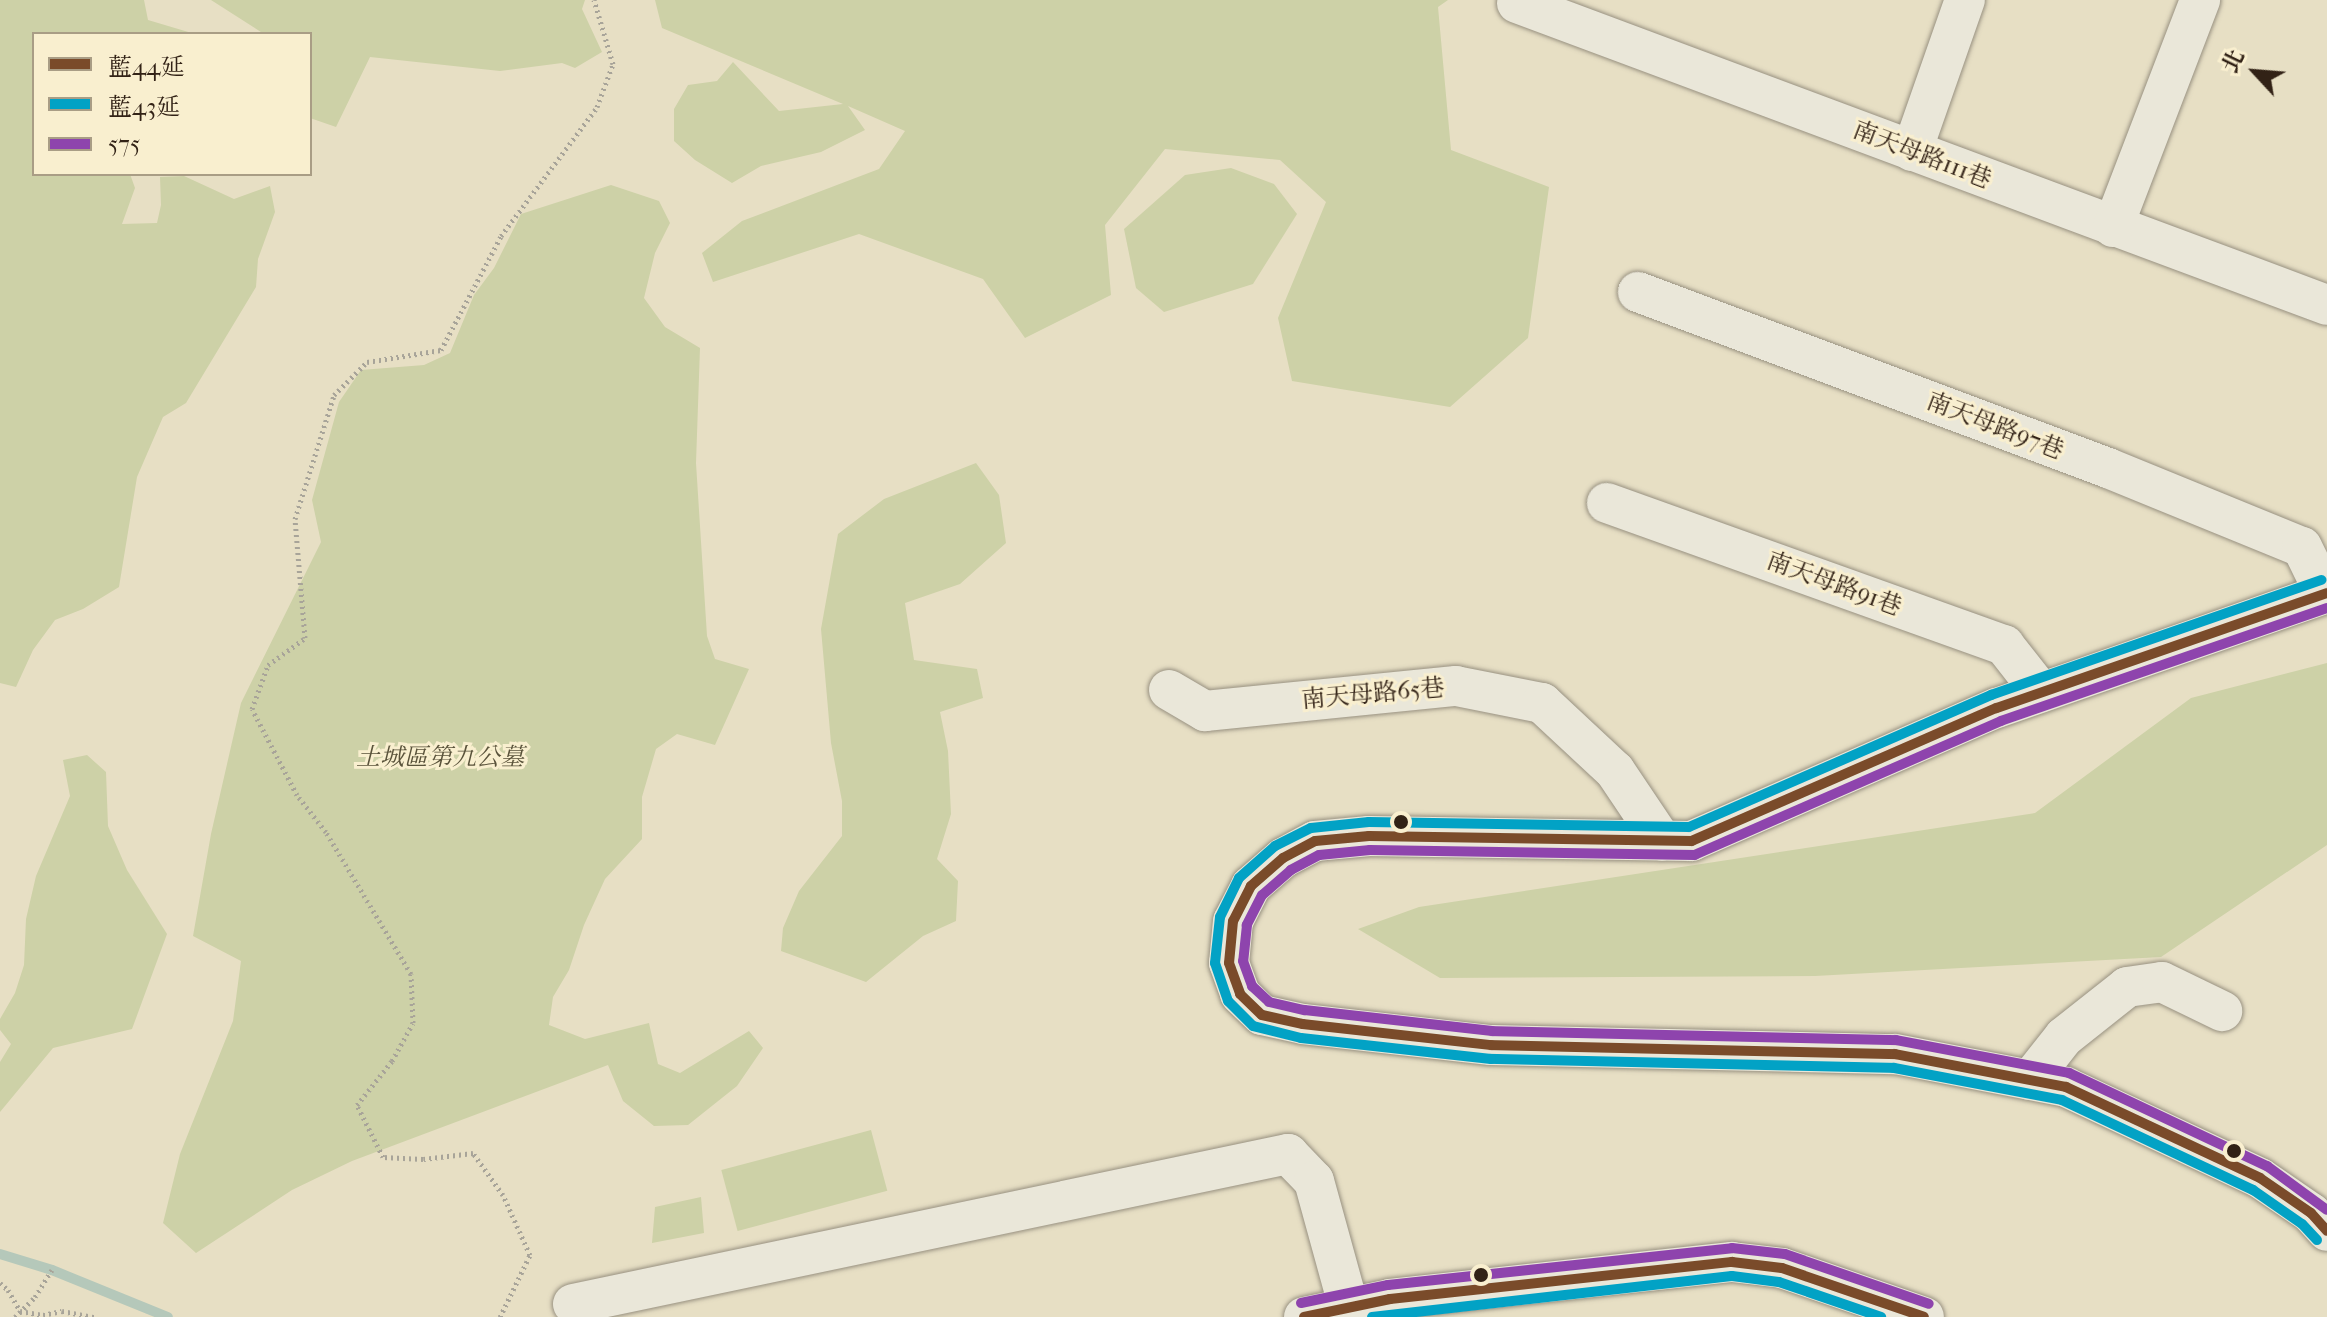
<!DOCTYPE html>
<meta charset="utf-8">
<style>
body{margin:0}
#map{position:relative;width:2327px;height:1317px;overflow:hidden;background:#e7dfc4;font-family:"IM FELL French Canon","Noto Serif TC",serif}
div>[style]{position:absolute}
.green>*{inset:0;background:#cdd1a7;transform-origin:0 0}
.stream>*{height:10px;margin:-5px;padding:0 5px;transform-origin:5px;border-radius:5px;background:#b5c8ba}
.path>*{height:5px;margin-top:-2.5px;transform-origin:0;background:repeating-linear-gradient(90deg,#a8a499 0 2px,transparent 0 6px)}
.roads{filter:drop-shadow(0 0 2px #989181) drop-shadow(0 0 2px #989181)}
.minor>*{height:40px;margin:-20px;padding:0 20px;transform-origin:20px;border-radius:20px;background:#eae7d9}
.bus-1>*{height:10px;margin:-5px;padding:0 5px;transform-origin:5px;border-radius:5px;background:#7a4b2a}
.bus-2>*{height:10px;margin:-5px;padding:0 5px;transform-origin:5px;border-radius:5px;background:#02a2c5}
.bus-3>*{height:10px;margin:-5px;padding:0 5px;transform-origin:5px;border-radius:5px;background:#8e44ad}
.dots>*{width:22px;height:22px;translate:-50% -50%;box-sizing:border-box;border:4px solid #f9efcf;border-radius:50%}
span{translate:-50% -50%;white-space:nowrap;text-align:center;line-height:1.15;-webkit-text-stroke:6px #f9efcf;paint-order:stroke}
.street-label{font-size:24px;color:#322216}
.park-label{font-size:24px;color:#5a533b;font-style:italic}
.legend{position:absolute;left:32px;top:32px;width:280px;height:144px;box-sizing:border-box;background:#f9efcf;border:2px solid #a99d85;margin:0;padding:10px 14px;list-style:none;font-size:24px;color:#322216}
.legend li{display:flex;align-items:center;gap:16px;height:40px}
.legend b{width:40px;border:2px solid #a99d85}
.north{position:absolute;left:2215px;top:32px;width:80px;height:80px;-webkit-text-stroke:6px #f9efcf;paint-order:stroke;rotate:296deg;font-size:22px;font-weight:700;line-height:32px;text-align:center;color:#322216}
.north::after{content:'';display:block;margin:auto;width:28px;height:36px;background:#322216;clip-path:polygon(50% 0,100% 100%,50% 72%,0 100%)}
</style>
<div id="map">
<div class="green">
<i style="clip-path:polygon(0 0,144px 0,148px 20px,195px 34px,34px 34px,34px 174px,130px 174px,135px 188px,122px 224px,157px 223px,161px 205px,160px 177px,184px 176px,234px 199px,270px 186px,275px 212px,258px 259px,256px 287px,186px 403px,163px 417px,137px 477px,119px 587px,83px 609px,55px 620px,33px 650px,16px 687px,0 683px)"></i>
<i style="clip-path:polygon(211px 0,585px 0,582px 9px,602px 52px,575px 68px,562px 63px,500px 71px,370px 57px,336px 127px,310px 118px,310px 34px,264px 34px)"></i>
<i style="clip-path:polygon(655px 0,1448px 0,1438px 7px,1451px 150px,1549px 187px,1528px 338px,1450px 407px,1292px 381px,1278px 318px,1326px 202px,1280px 160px,1165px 149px,1105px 225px,1111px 295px,1025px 338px,983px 279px,859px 234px,713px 282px,702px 253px,742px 221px,879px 169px,905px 131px,848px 106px,865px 130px,821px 152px,761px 166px,732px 183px,695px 160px,674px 141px,674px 109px,688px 85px,717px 81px,733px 62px,779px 111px,843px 104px,662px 28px)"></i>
<i style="clip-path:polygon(1231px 168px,1274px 184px,1297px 214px,1253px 284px,1164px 312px,1136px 288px,1124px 229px,1185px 175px)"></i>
<i style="clip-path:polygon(611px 185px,659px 201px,670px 223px,655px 253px,644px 298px,665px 327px,700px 348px,696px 463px,707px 636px,715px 659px,749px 669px,715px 745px,677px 734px,656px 749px,642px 797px,642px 839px,605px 879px,584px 925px,569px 970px,553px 997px,549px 1025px,585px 1039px,649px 1023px,658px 1064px,680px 1073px,749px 1031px,763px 1048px,737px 1086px,688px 1125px,654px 1126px,623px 1101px,608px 1065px,352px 1161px,292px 1190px,196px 1253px,163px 1223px,180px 1154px,233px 1021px,241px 961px,193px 936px,211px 834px,241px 703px,321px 542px,312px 500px,339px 402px,361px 370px,424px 365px,450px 353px,474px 295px,494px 268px,521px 214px)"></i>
<i style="clip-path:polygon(976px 463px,999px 495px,1006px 543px,960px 584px,905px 603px,914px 660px,977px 669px,983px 698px,940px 712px,948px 751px,951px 814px,937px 859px,958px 881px,956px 921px,923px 936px,866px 982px,781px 951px,783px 928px,799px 891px,842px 836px,842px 801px,831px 743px,821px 629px,838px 534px,884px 499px)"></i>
<i style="clip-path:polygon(2327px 663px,2327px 845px,2161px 957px,1815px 976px,1440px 978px,1358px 929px,1419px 907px,2035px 813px,2191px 698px)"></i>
<i style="clip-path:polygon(87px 755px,106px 772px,108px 826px,127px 870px,167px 934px,132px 1029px,53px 1048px,0 1112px,0 1062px,11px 1044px,0 1030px,0 1019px,15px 993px,24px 965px,26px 919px,36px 876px,70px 796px,63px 760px)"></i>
<i style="left:871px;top:1130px;width:63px;height:155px;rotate:75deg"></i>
<i style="clip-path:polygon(701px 1197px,704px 1233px,652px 1243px,655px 1207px)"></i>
</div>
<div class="stream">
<i style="left:0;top:1254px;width:54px;rotate:17.1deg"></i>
<i style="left:52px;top:1270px;width:125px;rotate:22.1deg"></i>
</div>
<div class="path">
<i style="left:0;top:1283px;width:11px;rotate:41deg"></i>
<i style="left:8px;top:1290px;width:24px;rotate:60deg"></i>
<i style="left:20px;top:1311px;width:23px;rotate:10deg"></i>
<i style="left:43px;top:1315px;width:19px;rotate:-12deg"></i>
<i style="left:62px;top:1311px;width:33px;rotate:11deg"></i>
<i style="left:15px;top:1317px;width:28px;rotate:-45deg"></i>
<i style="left:35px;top:1297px;width:32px;rotate:-58deg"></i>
<i style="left:500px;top:1317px;width:69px;rotate:-64.2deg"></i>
<i style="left:530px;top:1255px;width:66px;rotate:-114.2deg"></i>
<i style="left:503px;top:1195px;width:52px;rotate:-125.5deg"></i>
<i style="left:473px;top:1153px;width:50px;rotate:173.2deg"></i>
<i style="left:423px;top:1159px;width:40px;rotate:-177.1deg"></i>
<i style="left:383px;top:1157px;width:58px;rotate:-116.6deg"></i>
<i style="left:357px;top:1105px;width:56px;rotate:-51.5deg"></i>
<i style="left:392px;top:1061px;width:43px;rotate:-61.1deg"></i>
<i style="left:413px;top:1023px;width:49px;rotate:-92.3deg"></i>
<i style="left:411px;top:974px;width:165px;rotate:-120.9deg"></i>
<i style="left:326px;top:832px;width:47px;rotate:-128.1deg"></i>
<i style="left:297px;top:795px;width:97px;rotate:-117.6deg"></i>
<i style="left:252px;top:709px;width:47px;rotate:-70deg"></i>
<i style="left:268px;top:665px;width:46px;rotate:-36.1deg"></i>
<i style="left:305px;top:638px;width:119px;rotate:-94.8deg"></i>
<i style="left:295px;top:519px;width:130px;rotate:-72.5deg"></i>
<i style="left:334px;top:395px;width:47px;rotate:-45deg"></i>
<i style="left:367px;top:362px;width:75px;rotate:-9.2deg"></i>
<i style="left:441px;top:350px;width:129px;rotate:-62.2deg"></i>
<i style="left:501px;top:236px;width:161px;rotate:-53.3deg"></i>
<i style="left:597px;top:107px;width:46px;rotate:-69.6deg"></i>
<i style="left:613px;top:64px;width:67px;rotate:-106.5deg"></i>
</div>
<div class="roads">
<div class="minor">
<i style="left:1517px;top:3px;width:864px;rotate:20.45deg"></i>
<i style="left:1912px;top:151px;width:160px;rotate:-70.7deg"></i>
<i style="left:2113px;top:227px;width:243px;rotate:-69deg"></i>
<i style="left:1638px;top:292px;width:502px;rotate:20.53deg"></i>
<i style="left:2108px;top:468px;width:209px;rotate:22.2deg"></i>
<i style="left:2302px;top:547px;width:52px;rotate:63.9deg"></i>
<i style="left:1607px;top:503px;width:422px;rotate:19.7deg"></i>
<i style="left:2004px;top:645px;width:60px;rotate:51.8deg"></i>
<i style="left:2327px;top:593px;width:350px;rotate:160.8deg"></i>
<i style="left:1996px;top:708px;width:332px;rotate:156.4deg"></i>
<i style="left:1692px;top:841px;width:323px;rotate:-179.1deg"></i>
<i style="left:1369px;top:836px;width:54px;rotate:174.7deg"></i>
<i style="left:1315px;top:841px;width:36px;rotate:152deg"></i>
<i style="left:1283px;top:858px;width:43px;rotate:138.8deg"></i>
<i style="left:1251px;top:886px;width:39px;rotate:117deg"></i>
<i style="left:1233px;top:921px;width:42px;rotate:95.4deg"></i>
<i style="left:1229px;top:963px;width:33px;rotate:70deg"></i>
<i style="left:1240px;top:994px;width:30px;rotate:44deg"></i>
<i style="left:1262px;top:1015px;width:42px;rotate:12.4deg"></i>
<i style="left:1303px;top:1024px;width:189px;rotate:6.4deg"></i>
<i style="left:1491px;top:1045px;width:404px;rotate:1.3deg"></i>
<i style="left:1895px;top:1054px;width:174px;rotate:10.9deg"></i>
<i style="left:2066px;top:1087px;width:214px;rotate:25.1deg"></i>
<i style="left:2260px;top:1178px;width:62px;rotate:34.5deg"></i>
<i style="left:2311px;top:1213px;width:24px;rotate:48deg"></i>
<i style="left:1169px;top:690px;width:42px;rotate:30.3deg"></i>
<i style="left:1205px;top:711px;width:252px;rotate:-5.7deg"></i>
<i style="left:1456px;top:686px;width:88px;rotate:11.2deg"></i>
<i style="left:1542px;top:703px;width:100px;rotate:43deg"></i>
<i style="left:1615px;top:771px;width:84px;rotate:56.1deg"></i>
<i style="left:2030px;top:1080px;width:55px;rotate:-51.7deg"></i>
<i style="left:2064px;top:1037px;width:80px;rotate:-38.4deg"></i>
<i style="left:2127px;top:987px;width:35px;rotate:-8deg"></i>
<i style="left:2162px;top:982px;width:67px;rotate:25.8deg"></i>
<i style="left:573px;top:1304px;width:731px;rotate:-11.85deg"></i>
<i style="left:1288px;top:1154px;width:37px;rotate:46deg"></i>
<i style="left:1314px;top:1181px;width:132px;rotate:74.6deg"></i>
<i style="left:1304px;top:1317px;width:88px;rotate:-11.8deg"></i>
<i style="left:1390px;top:1299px;width:344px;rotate:-6.2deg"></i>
<i style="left:1732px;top:1262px;width:50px;rotate:6.8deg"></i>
<i style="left:1782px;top:1268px;width:150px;rotate:19deg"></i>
</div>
</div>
<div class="bus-1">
<i style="left:2327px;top:593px;width:350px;rotate:160.8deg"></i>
<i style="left:1996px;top:708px;width:332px;rotate:156.4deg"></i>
<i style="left:1692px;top:841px;width:323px;rotate:-179.1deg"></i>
<i style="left:1369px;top:836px;width:54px;rotate:174.7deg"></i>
<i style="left:1315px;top:841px;width:36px;rotate:152deg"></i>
<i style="left:1283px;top:858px;width:43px;rotate:138.8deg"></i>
<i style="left:1251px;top:886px;width:39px;rotate:117deg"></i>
<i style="left:1233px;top:921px;width:42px;rotate:95.4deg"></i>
<i style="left:1229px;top:963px;width:33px;rotate:70deg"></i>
<i style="left:1240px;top:994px;width:30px;rotate:44deg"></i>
<i style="left:1262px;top:1015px;width:42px;rotate:12.4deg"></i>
<i style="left:1303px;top:1024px;width:189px;rotate:6.4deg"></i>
<i style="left:1491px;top:1045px;width:404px;rotate:1.3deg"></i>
<i style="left:1895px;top:1054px;width:174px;rotate:10.9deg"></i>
<i style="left:2066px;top:1087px;width:214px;rotate:25.1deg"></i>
<i style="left:2260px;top:1178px;width:62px;rotate:34.5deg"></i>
<i style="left:2311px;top:1213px;width:24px;rotate:48deg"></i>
<i style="left:1304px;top:1317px;width:88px;rotate:-11.8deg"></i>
<i style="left:1390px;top:1299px;width:344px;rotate:-6.2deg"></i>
<i style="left:1732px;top:1262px;width:50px;rotate:6.8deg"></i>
<i style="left:1782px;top:1268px;width:150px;rotate:19deg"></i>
</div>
<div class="bus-2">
<i style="left:2317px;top:1240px;width:22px;rotate:-133deg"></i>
<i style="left:2302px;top:1224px;width:60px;rotate:-145.2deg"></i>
<i style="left:2253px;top:1190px;width:211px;rotate:-154.8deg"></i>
<i style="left:2062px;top:1100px;width:171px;rotate:-169.2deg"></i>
<i style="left:1894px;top:1068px;width:403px;rotate:-178.7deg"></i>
<i style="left:1491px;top:1059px;width:191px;rotate:-173.7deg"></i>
<i style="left:1301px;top:1038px;width:49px;rotate:-166deg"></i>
<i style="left:1253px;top:1026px;width:35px;rotate:-135deg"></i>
<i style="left:1228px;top:1001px;width:40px;rotate:-108.9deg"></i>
<i style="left:1215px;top:963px;width:46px;rotate:-83.8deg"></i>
<i style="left:1220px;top:917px;width:43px;rotate:-64deg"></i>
<i style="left:1239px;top:878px;width:48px;rotate:-41.6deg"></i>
<i style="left:1275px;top:846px;width:40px;rotate:-26.6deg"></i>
<i style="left:1311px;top:828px;width:58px;rotate:-5.9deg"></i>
<i style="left:1369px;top:822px;width:320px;rotate:0.9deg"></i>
<i style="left:1689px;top:827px;width:330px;rotate:-23.6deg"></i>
<i style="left:1991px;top:695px;width:350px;rotate:-19.2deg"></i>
<i style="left:1372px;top:1317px;width:362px;rotate:-6.5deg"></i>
<i style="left:1732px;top:1276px;width:47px;rotate:7.3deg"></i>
<i style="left:1779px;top:1282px;width:108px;rotate:18.9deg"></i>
</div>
<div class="bus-3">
<i style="left:2327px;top:608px;width:345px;rotate:160.9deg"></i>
<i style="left:2001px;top:721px;width:334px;rotate:156.4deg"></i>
<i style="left:1695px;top:855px;width:325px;rotate:-179.1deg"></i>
<i style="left:1370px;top:850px;width:51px;rotate:174.4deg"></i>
<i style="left:1319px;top:855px;width:32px;rotate:152deg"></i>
<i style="left:1291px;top:870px;width:38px;rotate:139deg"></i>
<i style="left:1262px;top:895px;width:34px;rotate:117deg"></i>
<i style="left:1247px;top:925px;width:36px;rotate:96deg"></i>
<i style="left:1243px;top:961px;width:27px;rotate:70deg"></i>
<i style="left:1252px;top:986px;width:23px;rotate:43deg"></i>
<i style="left:1269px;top:1002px;width:37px;rotate:13deg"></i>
<i style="left:1305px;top:1010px;width:188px;rotate:6.4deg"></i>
<i style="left:1492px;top:1031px;width:404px;rotate:1.3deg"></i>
<i style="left:1896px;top:1040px;width:176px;rotate:10.8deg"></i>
<i style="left:2069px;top:1073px;width:219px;rotate:25.2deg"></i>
<i style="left:2267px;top:1166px;width:74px;rotate:36.3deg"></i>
<i style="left:1301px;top:1303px;width:89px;rotate:-11.7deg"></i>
<i style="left:1388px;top:1285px;width:346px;rotate:-6.1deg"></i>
<i style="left:1732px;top:1248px;width:53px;rotate:6.5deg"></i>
<i style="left:1785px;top:1254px;width:152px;rotate:19.1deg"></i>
</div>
<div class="dots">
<i style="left:1401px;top:822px;background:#322216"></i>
<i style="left:2234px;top:1151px;background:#322216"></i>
<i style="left:1481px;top:1275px;background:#322216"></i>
</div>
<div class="street-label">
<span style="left:1922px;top:155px;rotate:21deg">南天母路111巷</span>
<span style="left:1995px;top:426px;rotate:21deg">南天母路97巷</span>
<span style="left:1834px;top:584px;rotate:20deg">南天母路91巷</span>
<span style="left:1373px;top:694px;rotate:-5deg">南天母路65巷</span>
</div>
<div class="park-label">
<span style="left:440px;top:758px">土城區第九公墓</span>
</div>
<ul class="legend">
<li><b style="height:10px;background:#7a4b2a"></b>藍44延</li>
<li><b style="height:10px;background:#02a2c5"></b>藍43延</li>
<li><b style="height:10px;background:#8e44ad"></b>575</li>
</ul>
<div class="north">北</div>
</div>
